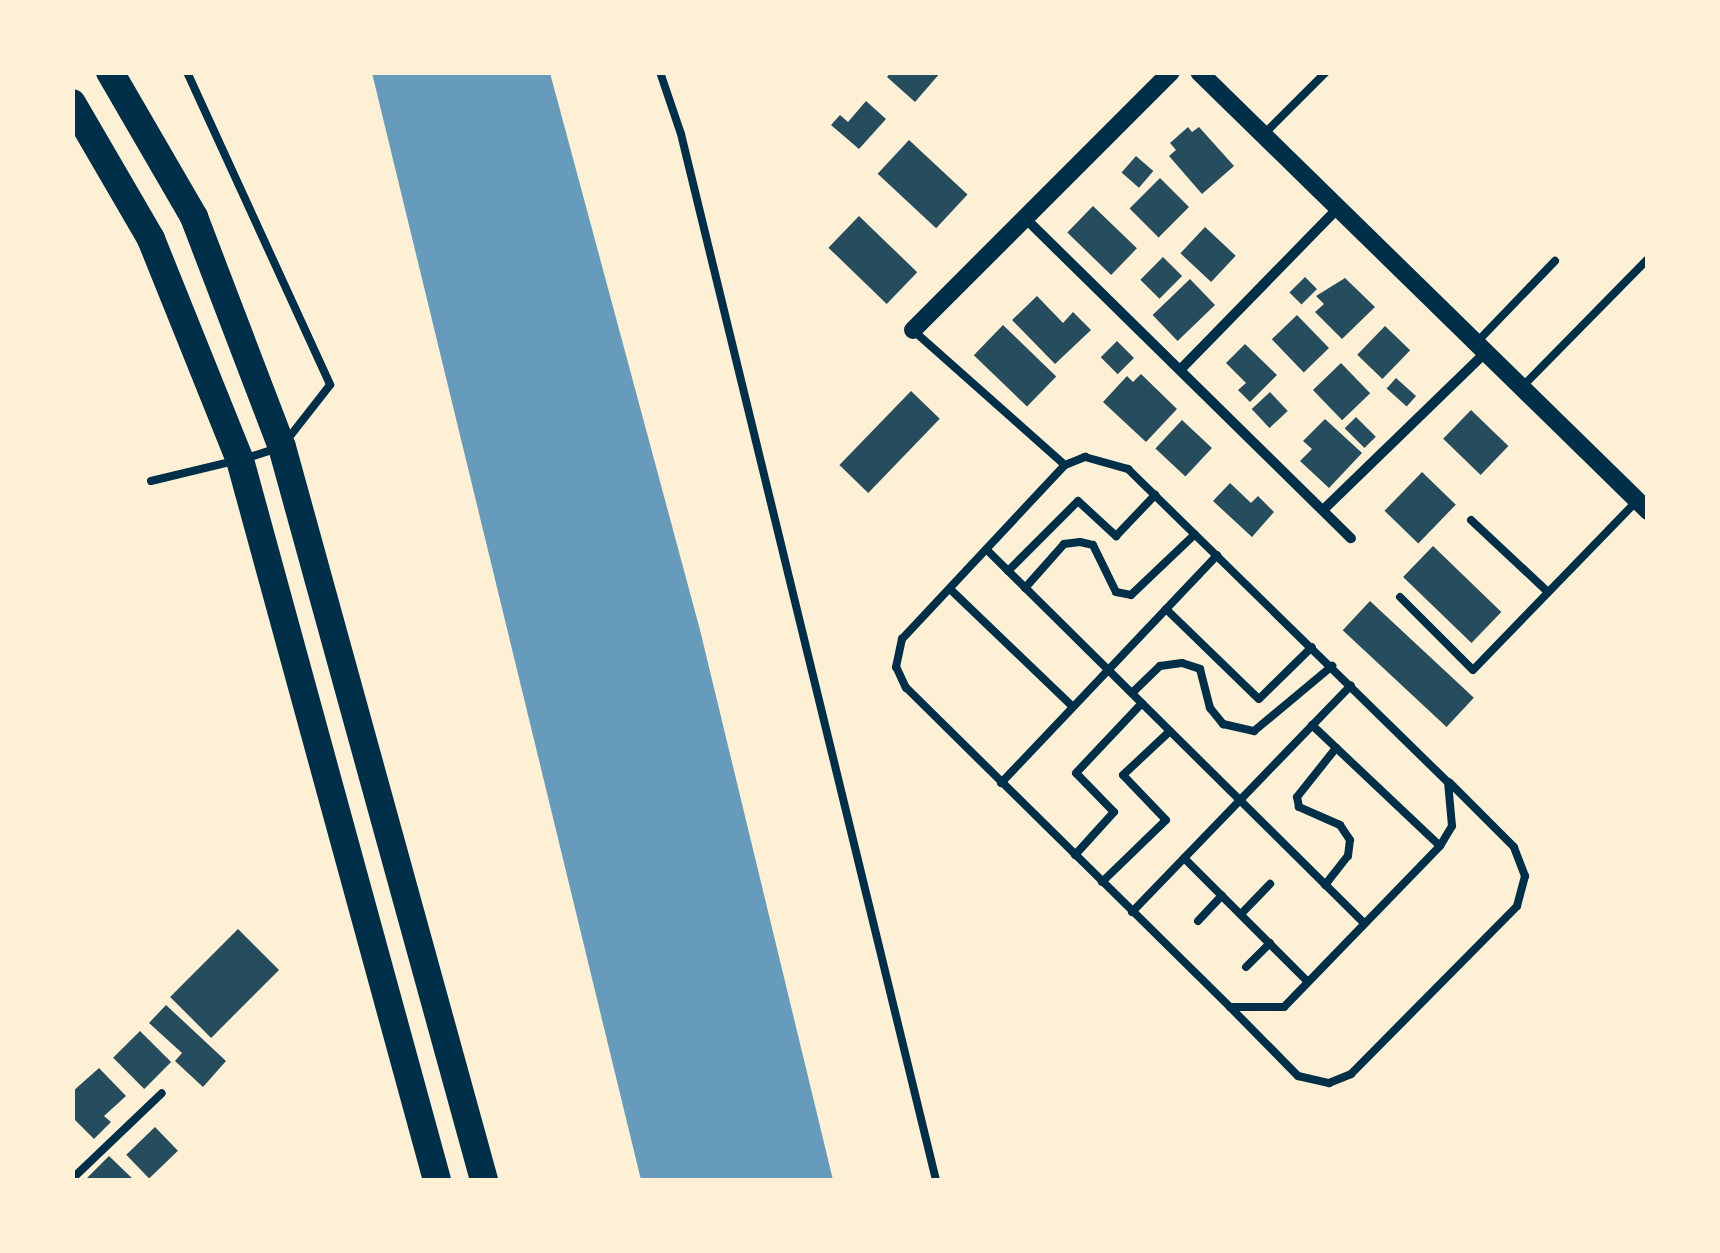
<!DOCTYPE html>
<style>
body{margin:0}
#map{position:relative;width:1720px;height:1253px;overflow:hidden;background:#fdf0d5;font-family:"Titillium Web",sans-serif}
div>[style]{position:absolute}
.water>*{inset:0;background:#669bbc}
.building>*{inset:0;background:#264d5e;transform-origin:0 0}
.service>*{height:8px;margin:-4px;padding:0 4px;transform-origin:4px;border-radius:4px;background:#003049}
.minor>*{height:10px;margin:-5px;padding:0 5px;transform-origin:5px;border-radius:5px;background:#003049}
.tertiary>*{height:18px;margin:-9px;padding:0 9px;transform-origin:9px;border-radius:9px;background:#003049}
.trunk>*{height:28px;margin:-14px;padding:0 14px;transform-origin:14px;border-radius:14px;background:#003049}
span{translate:-50% -50%;white-space:nowrap;text-align:center;line-height:1.15;-webkit-text-stroke:8px #fdf0d5;paint-order:stroke}
.frame{position:absolute;inset:0;border:75px solid #fdf0d5;pointer-events:none}
</style>
<div id="map">
<div class="water">
<i style="clip-path:polygon(372px 73px,550px 73px,700px 630px,833px 1180px,641px 1180px)"></i>
</div>
<div class="building">
<i style="clip-path:polygon(891px 72px,941px 72px,915px 102px,887px 77px)"></i>
<i style="clip-path:polygon(866px 101px,886px 119px,859px 149px,831px 125px,840px 115px,848px 122px)"></i>
<i style="clip-path:polygon(1188px 127px,1192px 132px,1199px 127px,1234px 166px,1202px 194px,1169px 156px,1176px 150px,1170px 143px)"></i>
<i style="left:909px;top:140px;width:80px;height:46px;rotate:43deg"></i>
<i style="left:1136px;top:156px;width:23px;height:22px;rotate:41deg"></i>
<i style="left:1160px;top:178px;width:41px;height:43px;rotate:45deg"></i>
<i style="left:1093px;top:206px;width:61px;height:37px;rotate:44deg"></i>
<i style="left:859px;top:216px;width:81px;height:44px;rotate:44deg"></i>
<i style="left:1205px;top:227px;width:42px;height:36px;rotate:43deg"></i>
<i style="left:1163px;top:257px;width:27px;height:32px;rotate:45deg"></i>
<i style="left:1305px;top:277px;width:17px;height:22px;rotate:45deg"></i>
<i style="clip-path:polygon(1345px 278px,1375px 307px,1342px 339px,1315px 312px,1324px 304px,1316px 296px)"></i>
<i style="left:1190px;top:279px;width:36px;height:52px;rotate:46deg"></i>
<i style="clip-path:polygon(1037px 296px,1063px 323px,1073px 312px,1091px 330px,1055px 364px,1012px 320px)"></i>
<i style="left:1297px;top:315px;width:46px;height:35px;rotate:46deg"></i>
<i style="left:1003px;top:325px;width:74px;height:42px;rotate:44deg"></i>
<i style="left:1385px;top:326px;width:35px;height:40px;rotate:44deg"></i>
<i style="left:1117px;top:341px;width:24px;height:23px;rotate:45deg"></i>
<i style="clip-path:polygon(1245px 344px,1277px 375px,1250px 402px,1238px 390px,1246px 383px,1226px 363px)"></i>
<i style="left:1341px;top:363px;width:42px;height:39px;rotate:46deg"></i>
<i style="clip-path:polygon(1141px 374px,1177px 409px,1146px 442px,1103px 402px,1127px 376px,1133px 382px)"></i>
<i style="left:1396px;top:378px;width:27px;height:14px;rotate:42deg"></i>
<i style="left:911px;top:391px;width:40px;height:103px;rotate:44deg"></i>
<i style="left:1270px;top:392px;width:26px;height:25px;rotate:47deg"></i>
<i style="left:1471px;top:410px;width:52px;height:40px;rotate:44deg"></i>
<i style="left:1356px;top:417px;width:28px;height:16px;rotate:45deg"></i>
<i style="clip-path:polygon(1325px 419px,1362px 453px,1329px 488px,1300px 461px,1312px 449px,1303px 441px)"></i>
<i style="left:1182px;top:420px;width:41px;height:39px;rotate:43deg"></i>
<i style="left:1422px;top:472px;width:47px;height:54px;rotate:44deg"></i>
<i style="clip-path:polygon(1230px 483px,1251px 503px,1258px 496px,1274px 512px,1252px 537px,1213px 501px)"></i>
<i style="left:1433px;top:546px;width:95px;height:43px;rotate:44deg"></i>
<i style="left:1370px;top:601px;width:142px;height:40px;rotate:43deg"></i>
<i style="left:238px;top:929px;width:58px;height:96px;rotate:45deg"></i>
<i style="clip-path:polygon(166px 1005px,226px 1061px,203px 1087px,175px 1061px,182px 1053px,149px 1023px)"></i>
<i style="left:140px;top:1031px;width:44px;height:38px;rotate:45deg"></i>
<i style="clip-path:polygon(99px 1068px,126px 1096px,104px 1116px,111px 1122px,94px 1139px,72px 1117px,72px 1092px)"></i>
<i style="left:155px;top:1127px;width:33px;height:40px;rotate:46deg"></i>
<i style="clip-path:polygon(109px 1156px,134px 1180px,85px 1180px)"></i>
</div>
<div class="service">
<i style="left:187px;top:72px;width:344px;rotate:65.4deg"></i>
<i style="left:330px;top:385px;width:70px;rotate:128deg"></i>
<i style="left:660px;top:72px;width:65px;rotate:71.3deg"></i>
<i style="left:681px;top:134px;width:1077px;rotate:76.3deg"></i>
<i style="left:1263px;top:135px;width:89px;rotate:-45deg"></i>
<i style="left:915px;top:332px;width:200px;rotate:41.6deg"></i>
<i style="left:1476px;top:343px;width:114px;rotate:-46.1deg"></i>
<i style="left:1522px;top:387px;width:180px;rotate:-45.5deg"></i>
<i style="left:1085px;top:457px;width:45px;rotate:15.6deg"></i>
<i style="left:1128px;top:469px;width:448px;rotate:44.4deg"></i>
<i style="left:1448px;top:782px;width:44px;rotate:84.8deg"></i>
<i style="left:1452px;top:826px;width:23px;rotate:121deg"></i>
<i style="left:1440px;top:846px;width:224px;rotate:134.1deg"></i>
<i style="left:1284px;top:1007px;width:54px;rotate:180deg"></i>
<i style="left:1230px;top:1007px;width:455px;rotate:-135.4deg"></i>
<i style="left:906px;top:688px;width:23px;rotate:-115deg"></i>
<i style="left:896px;top:667px;width:29px;rotate:-78deg"></i>
<i style="left:902px;top:639px;width:238px;rotate:-46.9deg"></i>
<i style="left:1065px;top:465px;width:22px;rotate:-22deg"></i>
<i style="left:247px;top:458px;width:32px;rotate:-18deg"></i>
<i style="left:151px;top:481px;width:85px;rotate:-13.5deg"></i>
<i style="left:1471px;top:520px;width:105px;rotate:43.1deg"></i>
<i style="left:987px;top:550px;width:528px;rotate:44.69deg"></i>
<i style="left:1008px;top:571px;width:99px;rotate:-45deg"></i>
<i style="left:1078px;top:501px;width:52px;rotate:42.6deg"></i>
<i style="left:1116px;top:536px;width:57px;rotate:-46.4deg"></i>
<i style="left:1025px;top:588px;width:59px;rotate:-48.4deg"></i>
<i style="left:1064px;top:544px;width:16px;rotate:-7deg"></i>
<i style="left:1080px;top:542px;width:13px;rotate:13deg"></i>
<i style="left:1093px;top:545px;width:52px;rotate:63.9deg"></i>
<i style="left:1116px;top:592px;width:15px;rotate:11deg"></i>
<i style="left:1131px;top:595px;width:88px;rotate:-43.6deg"></i>
<i style="left:950px;top:589px;width:170px;rotate:43.8deg"></i>
<i style="left:1400px;top:597px;width:103px;rotate:45deg"></i>
<i style="left:1473px;top:670px;width:235px;rotate:-45.9deg"></i>
<i style="left:1166px;top:609px;width:129px;rotate:44.1deg"></i>
<i style="left:1259px;top:699px;width:74px;rotate:-44.5deg"></i>
<i style="left:1132px;top:693px;width:39px;rotate:-44deg"></i>
<i style="left:1160px;top:666px;width:22px;rotate:-8deg"></i>
<i style="left:1182px;top:663px;width:19px;rotate:18deg"></i>
<i style="left:1200px;top:669px;width:40px;rotate:75.6deg"></i>
<i style="left:1210px;top:708px;width:21px;rotate:51deg"></i>
<i style="left:1223px;top:724px;width:32px;rotate:13deg"></i>
<i style="left:1254px;top:731px;width:102px;rotate:-39.8deg"></i>
<i style="left:1312px;top:725px;width:176px;rotate:43.4deg"></i>
<i style="left:1001px;top:783px;width:314px;rotate:-46.5deg"></i>
<i style="left:1075px;top:855px;width:58px;rotate:-47.8deg"></i>
<i style="left:1114px;top:812px;width:54px;rotate:-134.3deg"></i>
<i style="left:1076px;top:773px;width:96px;rotate:-46.7deg"></i>
<i style="left:1184px;top:858px;width:174px;rotate:45deg"></i>
<i style="left:1102px;top:882px;width:89px;rotate:-44.1deg"></i>
<i style="left:1166px;top:820px;width:62px;rotate:-133.7deg"></i>
<i style="left:1123px;top:775px;width:64px;rotate:-43.1deg"></i>
<i style="left:1325px;top:885px;width:37px;rotate:-52deg"></i>
<i style="left:1348px;top:856px;width:16px;rotate:-83deg"></i>
<i style="left:1350px;top:840px;width:18px;rotate:-124deg"></i>
<i style="left:1340px;top:825px;width:45px;rotate:-156.3deg"></i>
<i style="left:1299px;top:807px;width:10px;rotate:-101deg"></i>
<i style="left:1297px;top:797px;width:63px;rotate:-51.5deg"></i>
<i style="left:1132px;top:912px;width:315px;rotate:-46deg"></i>
<i style="left:1241px;top:914px;width:42px;rotate:-46deg"></i>
<i style="left:1198px;top:921px;width:35px;rotate:-47deg"></i>
<i style="left:1246px;top:967px;width:34px;rotate:-45deg"></i>
<i style="left:1230px;top:1007px;width:97px;rotate:45.4deg"></i>
<i style="left:1298px;top:1076px;width:32px;rotate:13deg"></i>
<i style="left:1329px;top:1083px;width:24px;rotate:-22deg"></i>
<i style="left:1351px;top:1074px;width:236px;rotate:-45.3deg"></i>
<i style="left:1517px;top:906px;width:31px;rotate:-75deg"></i>
<i style="left:1525px;top:876px;width:31px;rotate:-111deg"></i>
<i style="left:1514px;top:847px;width:91px;rotate:-135deg"></i>
<i style="left:72px;top:1179px;width:124px;rotate:-43.7deg"></i>
</div>
<div class="minor">
<i style="left:1025px;top:218px;width:457px;rotate:44.5deg"></i>
<i style="left:1180px;top:370px;width:226px;rotate:-45.7deg"></i>
<i style="left:1323px;top:510px;width:227px;rotate:-44.1deg"></i>
</div>
<div class="tertiary">
<i style="left:1199px;top:72px;width:628px;rotate:44.35deg"></i>
<i style="left:913px;top:330px;width:365px;rotate:-45deg"></i>
</div>
<div class="trunk">
<i style="left:110px;top:72px;width:168px;rotate:59.9deg"></i>
<i style="left:194px;top:217px;width:246px;rotate:69.1deg"></i>
<i style="left:282px;top:447px;width:760px;rotate:74.59deg"></i>
<i style="left:72px;top:103px;width:157px;rotate:59.8deg"></i>
<i style="left:151px;top:239px;width:238px;rotate:68.1deg"></i>
<i style="left:240px;top:460px;width:746px;rotate:74.7deg"></i>
</div>
<div class="frame"></div>
</div>
